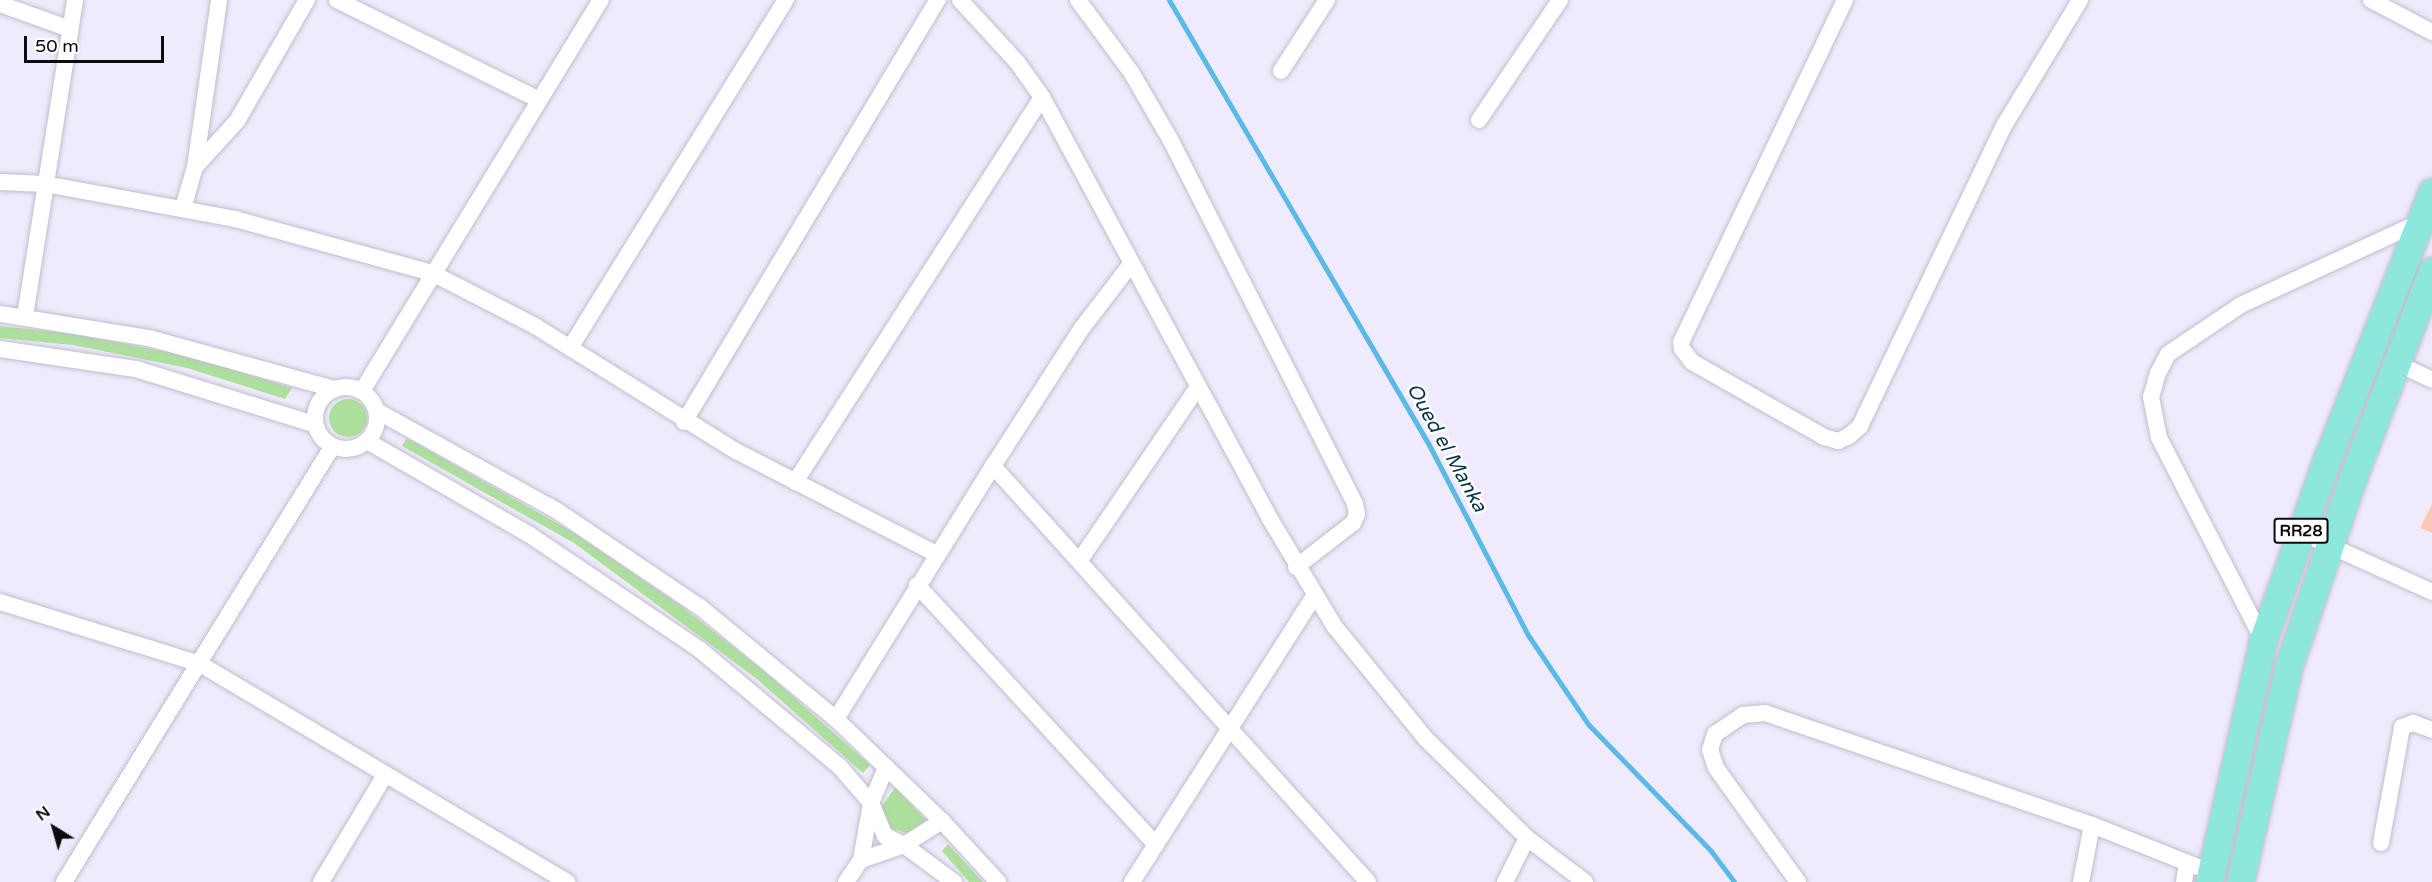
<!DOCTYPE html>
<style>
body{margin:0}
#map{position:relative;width:2432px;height:882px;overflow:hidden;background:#efebfc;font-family:"Varela Round",sans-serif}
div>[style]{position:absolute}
.green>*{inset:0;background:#ade09c}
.round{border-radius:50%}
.stream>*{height:5px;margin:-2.5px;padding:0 2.5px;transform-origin:2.5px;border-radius:2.5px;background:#5abae5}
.building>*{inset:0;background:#fdc9b5}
.roads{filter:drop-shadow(0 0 2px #c1bdcd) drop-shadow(0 0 2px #c1bdcd)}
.minor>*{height:16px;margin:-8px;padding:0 8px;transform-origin:8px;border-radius:8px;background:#fff}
.minor>.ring{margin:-8px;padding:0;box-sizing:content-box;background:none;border:16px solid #fff;border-radius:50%}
.primary>*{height:27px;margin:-13.5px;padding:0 13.5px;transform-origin:13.5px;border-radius:13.5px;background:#8de7dd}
span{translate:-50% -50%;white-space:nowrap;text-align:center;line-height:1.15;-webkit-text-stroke:5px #fff;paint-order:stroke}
.shield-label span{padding:2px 4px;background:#fff;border:2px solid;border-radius:4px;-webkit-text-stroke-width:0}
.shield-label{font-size:16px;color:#0c0b10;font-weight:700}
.water-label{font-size:20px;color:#083547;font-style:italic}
.north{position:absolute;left:24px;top:798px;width:60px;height:60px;-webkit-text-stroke:4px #fff;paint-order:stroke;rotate:323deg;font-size:16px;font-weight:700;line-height:24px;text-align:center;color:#0c0b10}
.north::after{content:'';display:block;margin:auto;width:21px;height:27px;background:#0c0b10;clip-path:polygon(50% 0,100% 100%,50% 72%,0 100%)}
.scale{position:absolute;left:24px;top:36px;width:140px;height:27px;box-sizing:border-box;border:3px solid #0c0b10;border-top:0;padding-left:8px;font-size:18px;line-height:21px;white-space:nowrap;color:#0c0b10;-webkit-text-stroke:4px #fff;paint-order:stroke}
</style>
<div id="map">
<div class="green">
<i style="clip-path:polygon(0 326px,74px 334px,188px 356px,292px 388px,285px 399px,187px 368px,73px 345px,0 338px)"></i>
<i class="round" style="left:329px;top:399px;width:38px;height:38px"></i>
<i style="clip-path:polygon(407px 438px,574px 533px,681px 606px,764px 671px,870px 765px,863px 773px,757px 679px,574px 543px,402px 446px)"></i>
<i style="clip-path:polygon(895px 788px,926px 820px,908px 833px,887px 828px,881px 807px)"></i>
<i style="clip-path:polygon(948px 844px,983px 882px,969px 882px,942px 851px)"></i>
</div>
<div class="stream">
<i style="left:1169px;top:0;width:513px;rotate:59.69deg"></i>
<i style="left:1428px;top:443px;width:216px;rotate:62.5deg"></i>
<i style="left:1528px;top:635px;width:107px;rotate:56deg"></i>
<i style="left:1588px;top:724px;width:177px;rotate:45.9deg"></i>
<i style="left:1711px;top:851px;width:39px;rotate:53deg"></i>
</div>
<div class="building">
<i style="clip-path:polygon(2432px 504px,2432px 533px,2420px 528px)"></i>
</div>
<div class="roads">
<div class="minor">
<i style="left:337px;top:0;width:225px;rotate:26.3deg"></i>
<i style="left:960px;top:0;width:84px;rotate:47.4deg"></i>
<i style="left:1017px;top:62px;width:43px;rotate:54.5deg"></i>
<i style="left:1042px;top:97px;width:480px;rotate:61.6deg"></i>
<i style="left:1270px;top:519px;width:126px;rotate:59deg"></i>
<i style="left:1335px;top:627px;width:144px;rotate:50.9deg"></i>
<i style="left:1426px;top:739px;width:141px;rotate:44.4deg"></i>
<i style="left:1527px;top:838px;width:73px;rotate:37.2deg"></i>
<i style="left:1078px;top:0;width:89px;rotate:53.6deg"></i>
<i style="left:1131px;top:72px;width:78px;rotate:59.8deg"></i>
<i style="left:1170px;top:139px;width:409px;rotate:63.1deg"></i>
<i style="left:1355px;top:504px;width:10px;rotate:79deg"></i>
<i style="left:1357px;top:514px;width:10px;rotate:114deg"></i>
<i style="left:1353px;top:523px;width:72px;rotate:142.3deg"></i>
<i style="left:1845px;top:0;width:379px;rotate:115.6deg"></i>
<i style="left:1681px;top:342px;width:7px;rotate:82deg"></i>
<i style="left:1682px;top:349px;width:16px;rotate:52deg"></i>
<i style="left:1692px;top:362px;width:152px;rotate:29.6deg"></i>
<i style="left:1824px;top:437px;width:15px;rotate:16deg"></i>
<i style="left:1838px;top:441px;width:12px;rotate:-24deg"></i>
<i style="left:1849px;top:436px;width:15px;rotate:-42deg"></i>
<i style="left:1860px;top:426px;width:335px;rotate:-64.4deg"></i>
<i style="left:2005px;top:124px;width:145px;rotate:-58.8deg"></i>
<i style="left:2371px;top:0;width:69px;rotate:27.7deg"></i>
<i style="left:0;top:4px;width:74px;rotate:19.7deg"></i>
<i style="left:1281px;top:71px;width:85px;rotate:-57.1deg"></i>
<i style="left:1479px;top:120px;width:145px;rotate:-56deg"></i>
<i style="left:195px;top:167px;width:62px;rotate:-47.6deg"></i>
<i style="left:237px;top:121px;width:140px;rotate:-60deg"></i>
<i style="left:0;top:182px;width:45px;rotate:2.5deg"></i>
<i style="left:45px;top:184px;width:193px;rotate:10.4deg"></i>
<i style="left:235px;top:219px;width:204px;rotate:15.3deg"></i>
<i style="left:432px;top:273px;width:116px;rotate:27.2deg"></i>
<i style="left:535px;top:326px;width:237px;rotate:31.9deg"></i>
<i style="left:736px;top:451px;width:225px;rotate:27.2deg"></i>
<i style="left:183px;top:208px;width:43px;rotate:-73.7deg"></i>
<i style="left:195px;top:167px;width:169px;rotate:-81.8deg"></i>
<i style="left:0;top:314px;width:151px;rotate:9.2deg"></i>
<i style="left:149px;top:338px;width:192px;rotate:15.4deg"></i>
<i style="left:25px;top:316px;width:320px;rotate:-81deg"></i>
<i style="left:570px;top:348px;width:410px;rotate:-58.2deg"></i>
<i style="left:0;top:349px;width:137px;rotate:8.4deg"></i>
<i style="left:136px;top:369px;width:186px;rotate:17.2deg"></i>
<i style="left:2396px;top:363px;width:40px;rotate:25deg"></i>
<i class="ring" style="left:315px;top:387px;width:46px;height:46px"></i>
<i style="left:362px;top:391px;width:458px;rotate:-58.6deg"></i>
<i style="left:377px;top:411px;width:208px;rotate:29deg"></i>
<i style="left:559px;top:512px;width:170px;rotate:34deg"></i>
<i style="left:700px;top:607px;width:176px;rotate:39.5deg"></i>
<i style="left:836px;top:719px;width:147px;rotate:43.9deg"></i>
<i style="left:942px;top:821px;width:83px;rotate:47.4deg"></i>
<i style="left:684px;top:422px;width:493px;rotate:-59deg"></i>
<i style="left:367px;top:441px;width:188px;rotate:30deg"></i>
<i style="left:530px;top:535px;width:204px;rotate:34deg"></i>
<i style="left:699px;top:649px;width:184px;rotate:39.9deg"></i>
<i style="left:840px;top:767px;width:48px;rotate:49.3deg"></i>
<i style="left:871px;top:803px;width:36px;rotate:67deg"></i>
<i style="left:885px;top:836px;width:21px;rotate:25deg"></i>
<i style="left:904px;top:845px;width:62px;rotate:36.5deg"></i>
<i style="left:993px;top:466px;width:560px;rotate:47.97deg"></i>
<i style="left:795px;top:482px;width:457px;rotate:-57.3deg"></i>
<i style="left:2300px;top:532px;width:145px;rotate:24.4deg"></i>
<i style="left:1080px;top:560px;width:209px;rotate:-55.7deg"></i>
<i style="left:917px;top:585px;width:353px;rotate:47.4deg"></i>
<i style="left:0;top:602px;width:209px;rotate:17.2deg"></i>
<i style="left:200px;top:664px;width:427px;rotate:30.7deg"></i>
<i style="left:2263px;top:640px;width:227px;rotate:-117.2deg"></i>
<i style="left:2159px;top:438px;width:42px;rotate:-101deg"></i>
<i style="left:2151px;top:397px;width:25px;rotate:-74deg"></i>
<i style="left:2158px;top:373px;width:21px;rotate:-62deg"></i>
<i style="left:2168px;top:354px;width:88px;rotate:-33.9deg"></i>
<i style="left:2241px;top:305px;width:200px;rotate:-24.9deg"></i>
<i style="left:836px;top:719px;width:298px;rotate:-58.2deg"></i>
<i style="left:993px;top:466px;width:164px;rotate:-57.2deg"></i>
<i style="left:1082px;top:328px;width:81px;rotate:-52.6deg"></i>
<i style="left:2381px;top:843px;width:118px;rotate:-79.7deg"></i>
<i style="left:2402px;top:727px;width:12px;rotate:-20deg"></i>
<i style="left:2413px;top:723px;width:20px;rotate:20deg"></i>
<i style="left:861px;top:860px;width:46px;rotate:-19.2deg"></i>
<i style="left:904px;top:845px;width:45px;rotate:-32.3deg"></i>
<i style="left:64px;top:882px;width:511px;rotate:-58.36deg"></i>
<i style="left:321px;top:882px;width:125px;rotate:-59.1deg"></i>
<i style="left:846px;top:882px;width:27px;rotate:-56deg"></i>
<i style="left:861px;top:860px;width:58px;rotate:-80deg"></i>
<i style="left:871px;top:803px;width:39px;rotate:-67deg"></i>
<i style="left:1132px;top:882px;width:339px;rotate:-57.5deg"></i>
<i style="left:1505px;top:882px;width:49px;rotate:-63.4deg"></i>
<i style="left:1798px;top:882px;width:140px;rotate:-125.7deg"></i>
<i style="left:1716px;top:768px;width:19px;rotate:-108deg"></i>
<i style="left:1710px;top:750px;width:17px;rotate:-73deg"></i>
<i style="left:1715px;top:734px;width:34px;rotate:-34deg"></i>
<i style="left:1743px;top:715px;width:22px;rotate:-5deg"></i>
<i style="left:1765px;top:713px;width:346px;rotate:18.9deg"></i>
<i style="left:2092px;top:825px;width:128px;rotate:21.6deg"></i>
<i style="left:2081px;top:882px;width:58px;rotate:-79.1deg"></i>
<i style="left:2184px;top:882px;width:19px;rotate:-81deg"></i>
</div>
<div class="primary">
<i style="left:2209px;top:882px;width:248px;rotate:-77.4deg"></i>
<i style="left:2263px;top:640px;width:189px;rotate:-70.5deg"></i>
<i style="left:2326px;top:462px;width:290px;rotate:-68.6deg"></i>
<i style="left:2240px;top:882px;width:222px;rotate:-77.3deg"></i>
<i style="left:2289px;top:665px;width:199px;rotate:-71.2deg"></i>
<i style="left:2353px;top:477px;width:221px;rotate:-69deg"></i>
</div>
</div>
<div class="shield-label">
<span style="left:2301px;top:531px">RR28</span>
</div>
<div class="water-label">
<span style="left:1446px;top:448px;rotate:61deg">Oued el Manka</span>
</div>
<div class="north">N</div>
<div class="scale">50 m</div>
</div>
